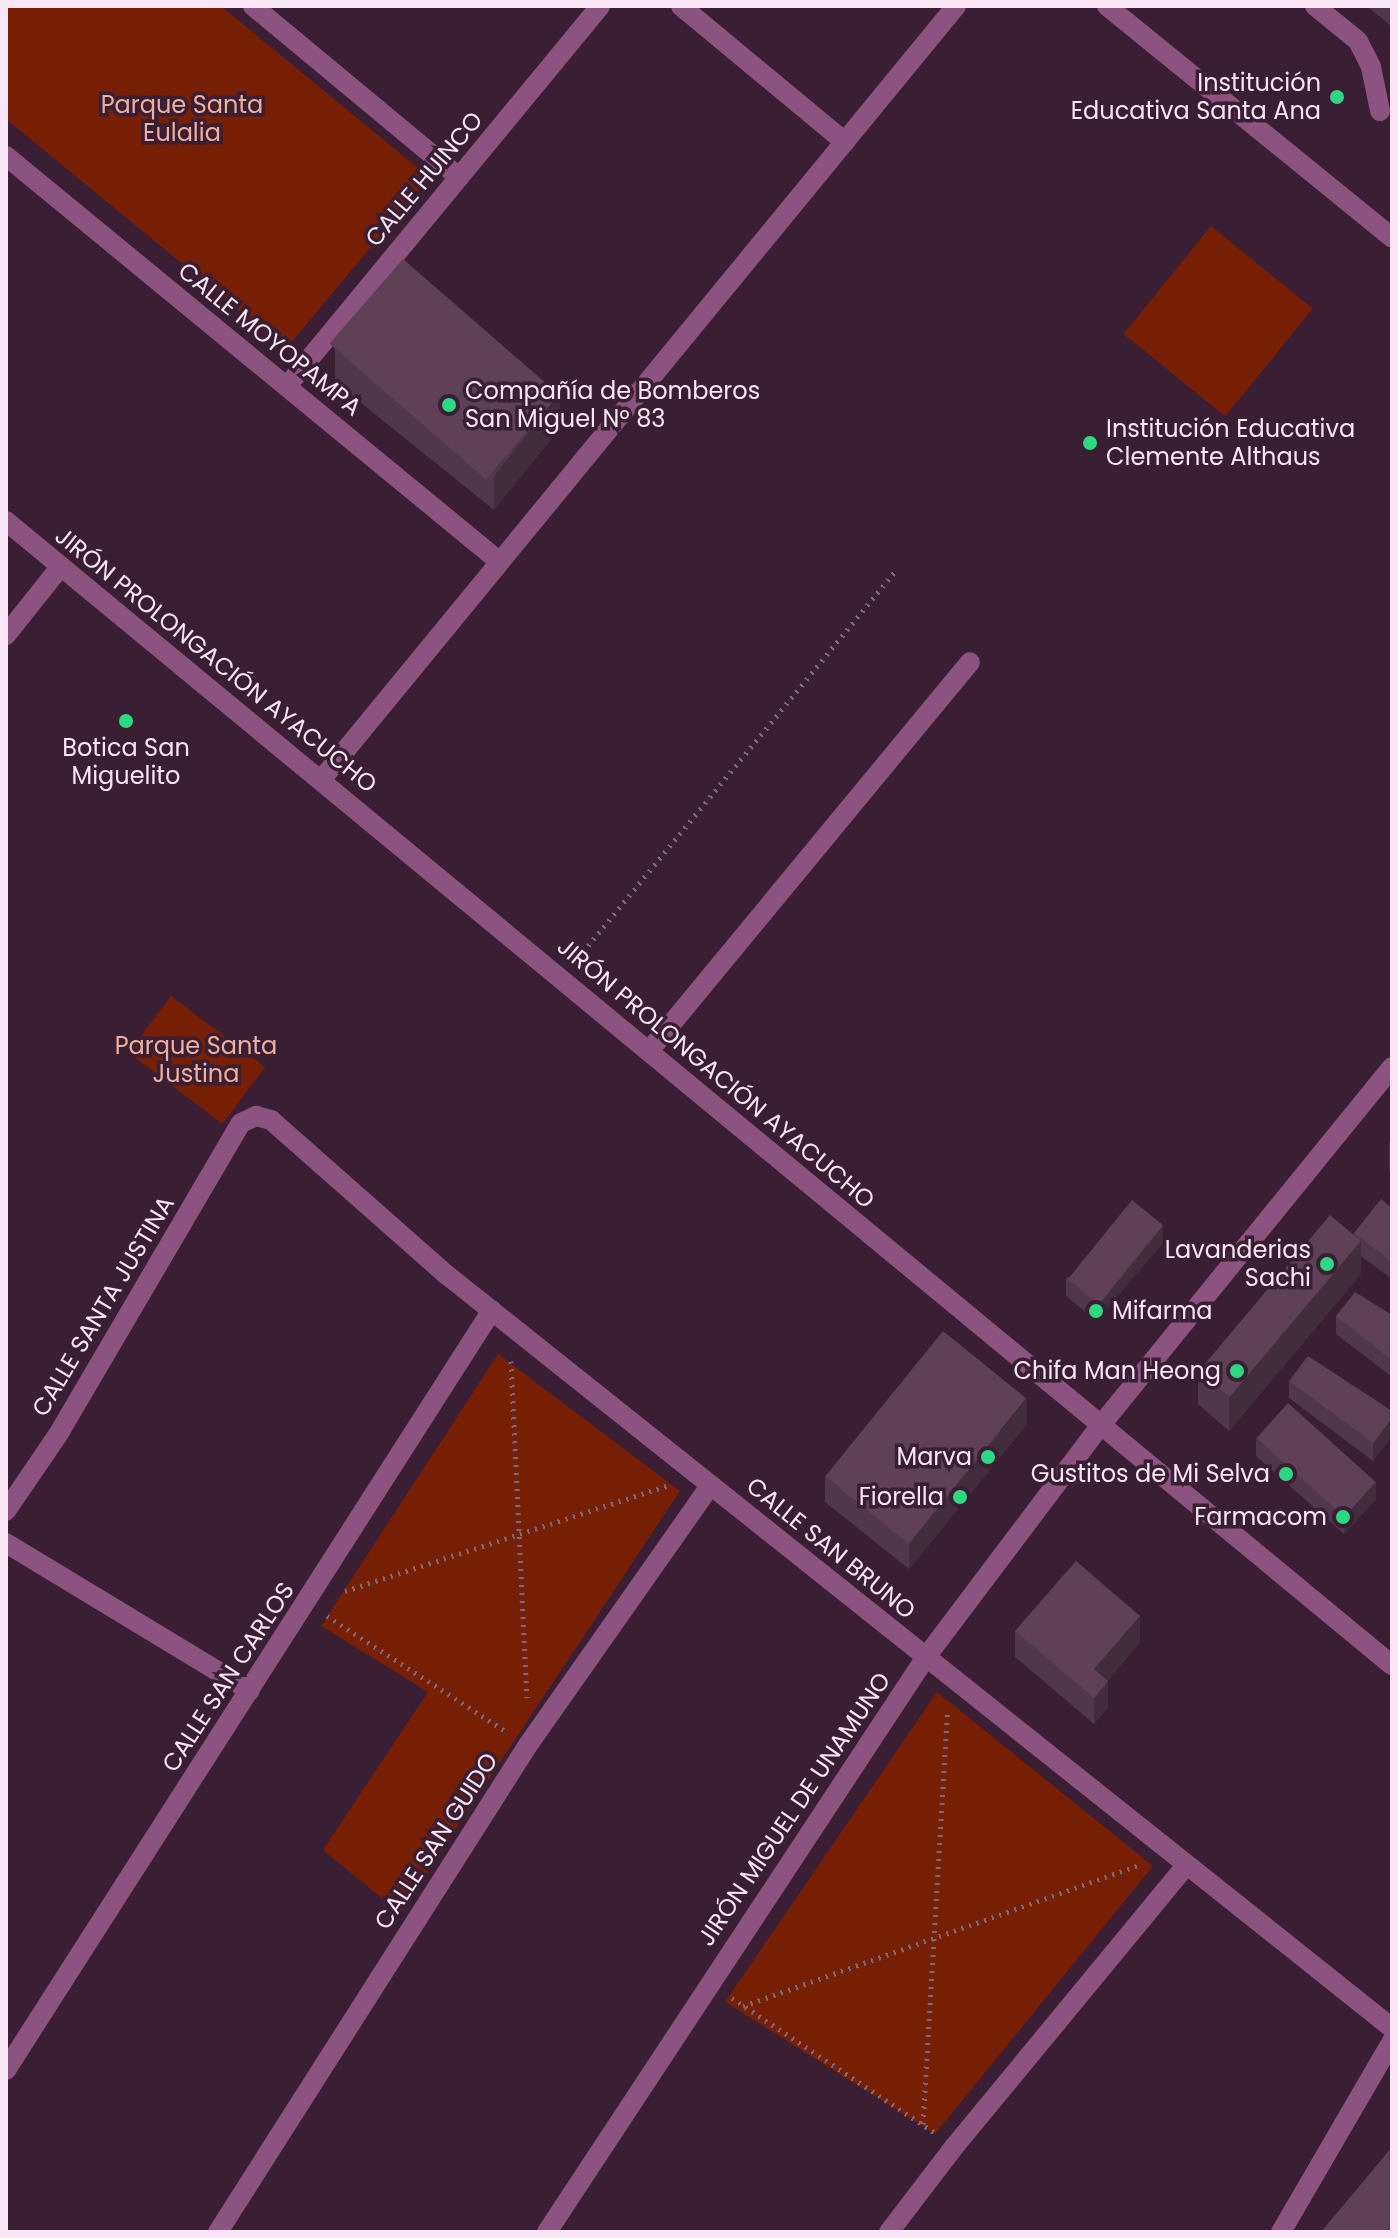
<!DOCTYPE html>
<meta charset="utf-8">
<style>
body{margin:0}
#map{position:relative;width:1398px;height:2238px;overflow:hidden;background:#3a1e34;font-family:Poppins,sans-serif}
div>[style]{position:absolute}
.green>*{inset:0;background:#771f05;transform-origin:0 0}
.path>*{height:5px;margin-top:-2.5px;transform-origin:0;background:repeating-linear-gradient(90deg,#81697c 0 2px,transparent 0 8px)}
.minor>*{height:20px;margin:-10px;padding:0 10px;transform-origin:10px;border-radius:10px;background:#8c5280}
.wall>*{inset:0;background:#51374b;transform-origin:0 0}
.shaded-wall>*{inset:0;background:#422d3d}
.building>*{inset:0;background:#5e4057;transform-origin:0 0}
.dots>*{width:22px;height:22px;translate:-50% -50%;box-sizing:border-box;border:4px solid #3a1e34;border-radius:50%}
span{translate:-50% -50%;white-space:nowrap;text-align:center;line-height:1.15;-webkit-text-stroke:7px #3a1e34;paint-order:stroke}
.poi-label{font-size:24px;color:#f9e6f4}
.right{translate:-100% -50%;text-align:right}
.left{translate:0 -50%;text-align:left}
.park-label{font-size:24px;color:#edaf9e}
.street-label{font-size:24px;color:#f9e6f4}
.frame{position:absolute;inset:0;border:8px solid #f9e6f4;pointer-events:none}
</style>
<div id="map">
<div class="green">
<i style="clip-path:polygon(6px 6px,221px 6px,429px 177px,286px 349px,6px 119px)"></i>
<i style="left:1211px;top:226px;width:131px;height:139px;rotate:39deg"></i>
<i style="left:171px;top:996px;width:118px;height:71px;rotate:37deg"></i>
<i style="clip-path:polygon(498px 1354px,680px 1491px,400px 1913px,323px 1850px,428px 1692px,321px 1626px)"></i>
<i style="clip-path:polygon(937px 1692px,1153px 1866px,935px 2134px,725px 2002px)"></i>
</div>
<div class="path">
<i style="left:578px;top:958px;width:503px;rotate:-50.65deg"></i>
<i style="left:511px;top:1361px;width:337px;rotate:87.3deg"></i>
<i style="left:345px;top:1591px;width:338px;rotate:-18.1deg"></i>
<i style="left:327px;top:1616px;width:214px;rotate:32.8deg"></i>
<i style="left:732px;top:1998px;width:242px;rotate:33.6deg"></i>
<i style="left:743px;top:2006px;width:424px;rotate:-19.6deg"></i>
<i style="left:923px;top:2124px;width:416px;rotate:-86.6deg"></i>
</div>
<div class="minor">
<i style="left:253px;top:6px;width:268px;rotate:39.7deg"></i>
<i style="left:681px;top:6px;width:213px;rotate:39.7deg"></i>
<i style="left:1107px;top:6px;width:367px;rotate:39.1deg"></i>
<i style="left:1315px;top:6px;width:55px;rotate:39.1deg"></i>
<i style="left:1358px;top:41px;width:29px;rotate:63deg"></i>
<i style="left:1371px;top:67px;width:45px;rotate:78.4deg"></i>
<i style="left:6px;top:156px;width:639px;rotate:39.42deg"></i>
<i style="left:287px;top:386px;width:492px;rotate:-50.5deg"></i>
<i style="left:6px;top:521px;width:1797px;rotate:39.54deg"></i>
<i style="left:6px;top:635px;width:88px;rotate:-51.4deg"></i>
<i style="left:321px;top:780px;width:1001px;rotate:-50.63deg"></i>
<i style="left:649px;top:1051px;width:504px;rotate:-50.47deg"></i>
<i style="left:6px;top:1511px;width:94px;rotate:-55.8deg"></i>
<i style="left:59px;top:1433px;width:359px;rotate:-59.6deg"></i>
<i style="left:241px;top:1123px;width:17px;rotate:-25deg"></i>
<i style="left:256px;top:1116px;width:16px;rotate:15deg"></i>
<i style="left:271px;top:1120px;width:235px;rotate:41.4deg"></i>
<i style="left:447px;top:1275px;width:1208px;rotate:38.55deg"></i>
<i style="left:6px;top:1543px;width:285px;rotate:31.2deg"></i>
<i style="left:6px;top:2070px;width:902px;rotate:-57.4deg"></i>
<i style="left:218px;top:2232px;width:577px;rotate:-57.52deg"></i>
<i style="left:528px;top:1745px;width:318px;rotate:-54.9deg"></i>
<i style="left:547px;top:2232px;width:689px;rotate:-56.61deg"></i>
<i style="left:926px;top:1657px;width:291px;rotate:-53deg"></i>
<i style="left:1101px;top:1425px;width:461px;rotate:-50.9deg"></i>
<i style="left:889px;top:2232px;width:107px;rotate:-52.6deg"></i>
<i style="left:954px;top:2147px;width:364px;rotate:-50.5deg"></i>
<i style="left:1281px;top:2232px;width:221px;rotate:-59.8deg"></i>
</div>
<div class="wall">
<i style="clip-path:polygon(1367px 6px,1392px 6px,1392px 27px)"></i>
<i style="clip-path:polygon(335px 348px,560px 428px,494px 510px,335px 382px)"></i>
<i style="left:1392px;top:1142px;width:30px;height:3px;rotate:90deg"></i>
<i style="clip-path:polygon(1392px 1208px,1392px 1279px,1361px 1256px,1361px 1274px,1229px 1431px,1198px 1404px,1198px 1371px,1354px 1235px,1354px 1233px)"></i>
<i style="clip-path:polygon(1163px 1243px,1096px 1321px,1066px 1296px,1066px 1278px)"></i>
<i style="clip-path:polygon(1392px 1315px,1392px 1377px,1336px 1334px,1336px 1316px)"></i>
<i style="clip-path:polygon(1289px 1381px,1392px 1411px,1392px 1436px,1373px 1461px,1289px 1398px)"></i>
<i style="clip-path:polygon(1027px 1424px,909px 1569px,825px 1502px,825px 1476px)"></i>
<i style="clip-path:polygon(1256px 1438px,1376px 1499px,1344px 1534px,1256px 1456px)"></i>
<i style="clip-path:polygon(1015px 1631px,1140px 1642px,1107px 1681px,1108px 1707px,1094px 1724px,1015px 1657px)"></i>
</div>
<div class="shaded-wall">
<i style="clip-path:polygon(560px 394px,560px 428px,494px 510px,494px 476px)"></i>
<i style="clip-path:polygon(1163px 1225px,1163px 1243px,1096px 1321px,1096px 1304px)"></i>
<i style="clip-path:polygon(1361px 1241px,1361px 1274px,1229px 1431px,1229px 1398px)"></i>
<i style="clip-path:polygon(1027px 1398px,1027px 1424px,909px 1569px,909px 1544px)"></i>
<i style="clip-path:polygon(1392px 1418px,1392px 1436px,1373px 1461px,1373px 1443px)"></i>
<i style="clip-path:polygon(1376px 1481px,1376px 1499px,1344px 1534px,1344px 1517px)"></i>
<i style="clip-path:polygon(1140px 1616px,1140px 1642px,1094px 1695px,1094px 1669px)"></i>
<i style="clip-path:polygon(1108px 1681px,1108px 1707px,1094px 1724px,1094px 1698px)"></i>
</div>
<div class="building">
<i style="left:403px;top:259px;width:207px;height:112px;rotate:41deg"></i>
<i style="clip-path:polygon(1381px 1199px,1392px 1208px,1392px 1262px,1354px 1233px)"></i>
<i style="left:1132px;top:1200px;width:40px;height:102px;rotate:39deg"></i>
<i style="left:1330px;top:1215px;width:40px;height:204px;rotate:40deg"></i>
<i style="clip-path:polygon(1355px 1292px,1392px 1315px,1392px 1360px,1336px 1316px)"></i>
<i style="left:943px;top:1331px;width:107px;height:187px;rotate:39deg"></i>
<i style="clip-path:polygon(1308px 1356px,1392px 1411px,1392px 1418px,1373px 1443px,1289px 1381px)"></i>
<i style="left:1288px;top:1403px;width:118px;height:47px;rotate:42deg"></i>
<i style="clip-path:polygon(1076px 1561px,1140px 1616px,1094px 1669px,1108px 1681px,1094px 1698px,1015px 1631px)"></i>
<i style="clip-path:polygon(1392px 2147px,1392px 2232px,1321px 2232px)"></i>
</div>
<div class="dots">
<i style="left:1337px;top:97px;background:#2ed883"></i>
<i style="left:449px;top:405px;background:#2ed883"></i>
<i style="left:1090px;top:443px;background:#2ed883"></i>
<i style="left:126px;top:721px;background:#2ed883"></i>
<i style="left:1327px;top:1264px;background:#2ed883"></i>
<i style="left:1096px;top:1311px;background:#2ed883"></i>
<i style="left:1237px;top:1371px;background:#2ed883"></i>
<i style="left:988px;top:1457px;background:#2ed883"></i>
<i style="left:1286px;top:1474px;background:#2ed883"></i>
<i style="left:960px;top:1497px;background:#2ed883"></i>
<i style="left:1343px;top:1517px;background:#2ed883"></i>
</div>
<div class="poi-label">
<span class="right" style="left:1321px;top:97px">Institución<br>Educativa Santa Ana</span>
<span class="left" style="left:465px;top:405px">Compañía de Bomberos<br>San Miguel Nº 83</span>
<span class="left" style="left:1106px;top:443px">Institución Educativa<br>Clemente Althaus</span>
<span style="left:126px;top:762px">Botica San<br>Miguelito</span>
<span class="right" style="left:1311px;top:1264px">Lavanderias<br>Sachi</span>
<span class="left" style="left:1112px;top:1311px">Mifarma</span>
<span class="right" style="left:1221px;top:1371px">Chifa Man Heong</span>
<span class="right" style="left:972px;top:1457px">Marva</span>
<span class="right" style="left:1270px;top:1474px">Gustitos de Mi Selva</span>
<span class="right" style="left:944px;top:1497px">Fiorella</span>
<span class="right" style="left:1327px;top:1517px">Farmacom</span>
</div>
<div class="park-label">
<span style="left:182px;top:119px">Parque Santa<br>Eulalia</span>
<span style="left:196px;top:1060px">Parque Santa<br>Justina</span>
</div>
<div class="street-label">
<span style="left:424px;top:179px;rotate:-50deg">CALLE HUINCO</span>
<span style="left:270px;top:339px;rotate:39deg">CALLE MOYOPAMPA</span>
<span style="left:216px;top:660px;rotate:39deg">JIRÓN PROLONGACIÓN AYACUCHO</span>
<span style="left:716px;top:1073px;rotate:40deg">JIRÓN PROLONGACIÓN AYACUCHO</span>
<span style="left:103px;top:1306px;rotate:-59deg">CALLE SANTA JUSTINA</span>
<span style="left:831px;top:1548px;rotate:39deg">CALLE SAN BRUNO</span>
<span style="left:228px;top:1677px;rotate:-57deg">CALLE SAN CARLOS</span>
<span style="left:794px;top:1809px;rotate:-56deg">JIRÓN MIGUEL DE UNAMUNO</span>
<span style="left:436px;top:1841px;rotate:-57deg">CALLE SAN GUIDO</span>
</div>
<div class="frame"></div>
</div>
